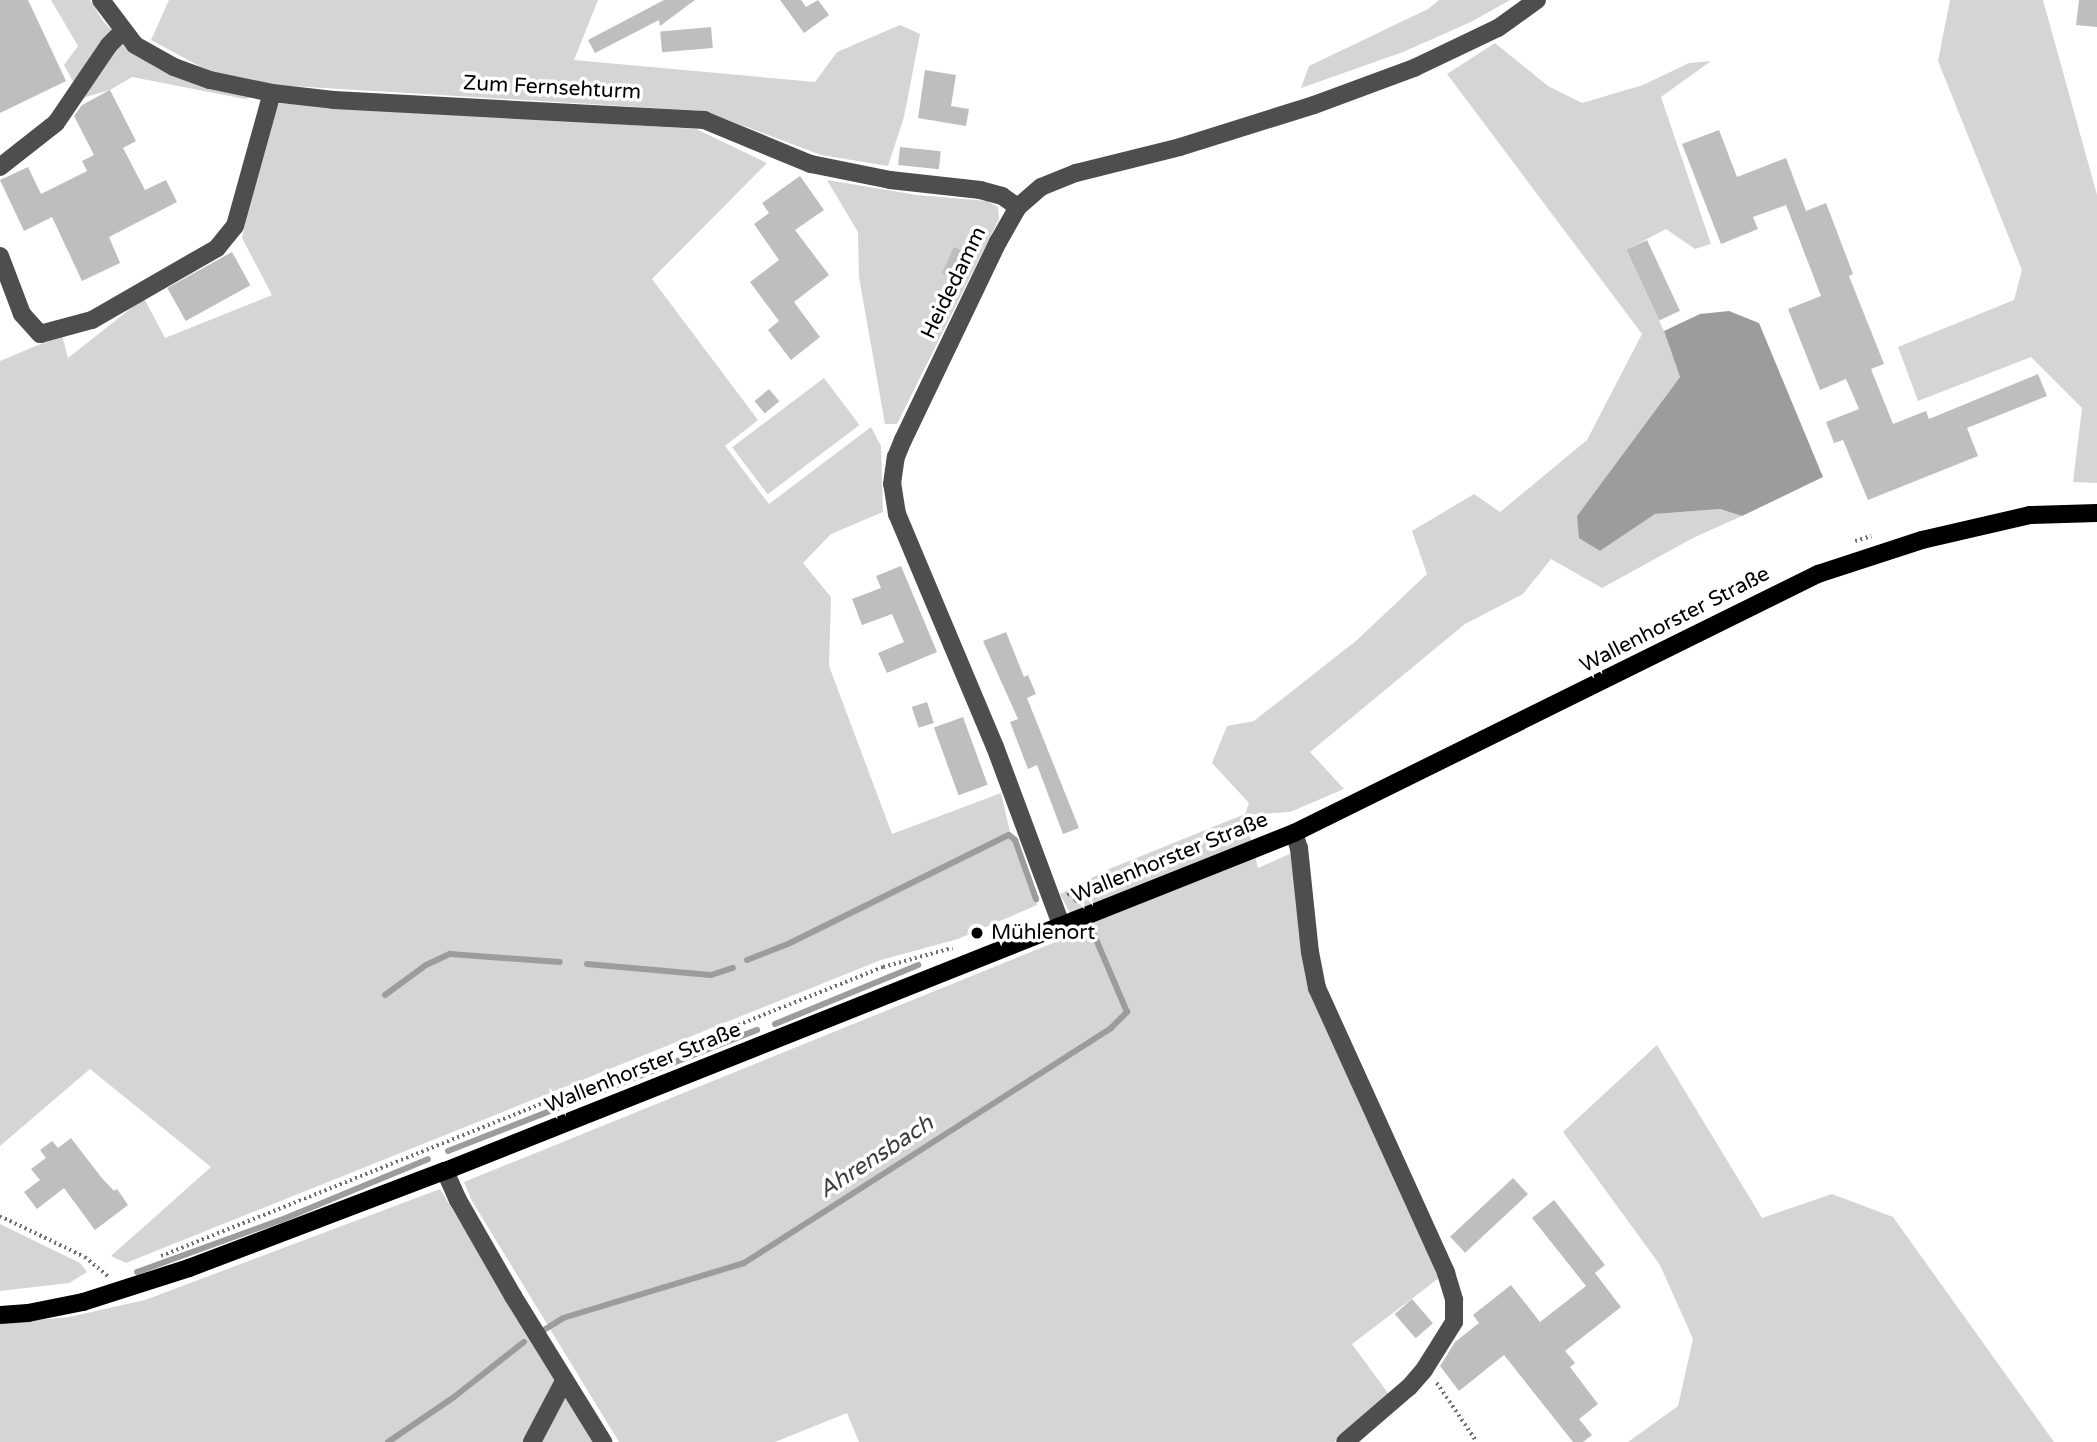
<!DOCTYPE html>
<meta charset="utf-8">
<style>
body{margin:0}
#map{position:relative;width:2097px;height:1442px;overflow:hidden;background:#fff;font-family:"Varela Round",sans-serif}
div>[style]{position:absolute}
.green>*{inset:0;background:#d5d5d5;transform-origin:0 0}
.water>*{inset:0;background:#9c9c9c}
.stream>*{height:6px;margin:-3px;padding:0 3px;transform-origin:3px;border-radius:3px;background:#9c9c9c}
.building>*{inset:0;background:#bebebe;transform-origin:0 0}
.path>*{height:3.5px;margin-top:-1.75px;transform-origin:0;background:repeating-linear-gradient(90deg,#707070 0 2px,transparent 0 5.5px)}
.minor>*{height:18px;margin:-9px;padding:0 9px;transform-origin:9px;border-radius:9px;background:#4e4e4e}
.major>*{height:18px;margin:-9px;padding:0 9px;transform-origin:9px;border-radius:9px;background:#000}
.dots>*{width:19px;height:19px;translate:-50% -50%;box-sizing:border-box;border:4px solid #fff;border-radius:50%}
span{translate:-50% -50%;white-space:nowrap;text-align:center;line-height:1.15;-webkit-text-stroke:7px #fff;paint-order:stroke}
.street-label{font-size:21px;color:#000}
.poi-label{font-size:21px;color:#000}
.left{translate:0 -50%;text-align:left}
.water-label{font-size:23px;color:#3d3d3d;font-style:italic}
</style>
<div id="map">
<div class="green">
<i style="clip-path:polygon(51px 0,90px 0,103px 21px,136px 55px,159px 69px,254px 97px,245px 99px,132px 77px,110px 90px,82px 98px,64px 65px,78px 46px)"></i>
<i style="clip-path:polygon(169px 0,598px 0,574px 60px,815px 82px,837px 52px,900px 25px,920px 34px,904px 117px,888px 166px,821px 155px,704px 111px,275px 85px,214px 74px,151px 40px)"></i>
<i style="clip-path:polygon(1439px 0,1510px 0,1471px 22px,1403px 52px,1301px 88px,1309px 66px,1428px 9px)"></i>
<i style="clip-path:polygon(1950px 0,2043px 0,2097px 195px,2097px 483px,2073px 482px,2082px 408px,2031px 357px,1918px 401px,1898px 347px,2014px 300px,2022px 270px,1938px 61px)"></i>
<i style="clip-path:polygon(1495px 43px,1548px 86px,1582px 103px,1643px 85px,1689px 63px,1711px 61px,1661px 97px,1711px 244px,1695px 249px,1666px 229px,1626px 250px,1664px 331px,1680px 377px,1577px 516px,1580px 538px,1600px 551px,1655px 514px,1720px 509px,1742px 516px,1693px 538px,1602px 588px,1551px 559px,1523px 594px,1465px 624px,1310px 752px,1344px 789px,1290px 812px,1245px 815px,1258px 868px,1292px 853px,1310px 977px,1354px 1091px,1439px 1278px,1352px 1344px,1390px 1396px,1334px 1442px,859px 1442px,847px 1413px,775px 1442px,619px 1442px,472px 1201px,464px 1182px,1080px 932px,1060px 894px,1109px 869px,1245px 814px,1249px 803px,1212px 763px,1227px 726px,1254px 721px,1357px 640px,1427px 574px,1412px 531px,1474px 494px,1500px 512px,1587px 440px,1642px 334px,1447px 74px)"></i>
<i style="clip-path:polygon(272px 103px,696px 129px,767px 163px,652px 279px,758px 420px,725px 446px,769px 504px,871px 427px,881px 446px,883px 512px,831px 534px,803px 563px,831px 597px,829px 666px,892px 834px,1001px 793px,1012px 841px,1037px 905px,958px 939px,881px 960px,126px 1263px,111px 1256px,211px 1167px,90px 1069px,0 1146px,0 361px,62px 335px,68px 358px,144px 298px,165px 338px,272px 295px,242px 238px)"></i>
<i style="clip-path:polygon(827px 180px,917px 195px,987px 201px,998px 207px,999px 219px,897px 424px,885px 424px,859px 277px,858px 232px)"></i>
<i style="left:824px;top:378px;width:59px;height:115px;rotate:53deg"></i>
<i style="clip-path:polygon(1657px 1045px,1762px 1218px,1832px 1194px,1893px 1217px,2054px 1442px,1628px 1442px,1678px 1406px,1693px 1339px,1660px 1265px,1563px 1132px)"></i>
<i style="clip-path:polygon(440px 1189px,595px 1442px,0 1442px,0 1323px,69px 1317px,145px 1300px)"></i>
<i style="clip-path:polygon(0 1224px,80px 1263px,87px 1272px,69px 1283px,0 1291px)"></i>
</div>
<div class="water">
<i style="clip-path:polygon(1729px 311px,1759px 323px,1823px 477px,1742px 516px,1720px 509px,1655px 514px,1600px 551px,1579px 538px,1577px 516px,1680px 377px,1664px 331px,1700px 314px)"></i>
</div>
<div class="stream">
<i style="left:1076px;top:900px;width:21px;rotate:-19deg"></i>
<i style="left:747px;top:960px;width:44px;rotate:-21.3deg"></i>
<i style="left:788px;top:944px;width:246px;rotate:-26.3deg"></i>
<i style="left:1009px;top:835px;width:8px;rotate:40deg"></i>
<i style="left:1015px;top:840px;width:63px;rotate:70.4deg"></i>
<i style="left:587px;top:964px;width:124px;rotate:5.1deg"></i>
<i style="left:711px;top:975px;width:23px;rotate:-18deg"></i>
<i style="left:385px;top:995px;width:51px;rotate:-36.2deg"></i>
<i style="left:426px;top:965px;width:26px;rotate:-25deg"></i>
<i style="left:450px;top:954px;width:110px;rotate:4.2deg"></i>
<i style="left:775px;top:1024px;width:155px;rotate:-22.4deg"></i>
<i style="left:448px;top:1151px;width:332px;rotate:-21.4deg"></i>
<i style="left:137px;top:1272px;width:153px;rotate:-19.9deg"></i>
<i style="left:281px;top:1220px;width:159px;rotate:-22.5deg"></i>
<i style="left:544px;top:1330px;width:22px;rotate:-32deg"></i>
<i style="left:563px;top:1318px;width:189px;rotate:-16.9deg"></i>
<i style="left:744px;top:1263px;width:436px;rotate:-32.6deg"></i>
<i style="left:1111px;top:1028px;width:23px;rotate:-45deg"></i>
<i style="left:1127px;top:1012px;width:89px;rotate:-113.1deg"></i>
<i style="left:388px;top:1442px;width:80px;rotate:-34.3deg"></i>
<i style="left:454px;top:1397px;width:89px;rotate:-38.2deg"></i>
</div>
<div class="building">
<i style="clip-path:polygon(0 0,28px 0,66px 81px,0 113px)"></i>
<i style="clip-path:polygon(664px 0,695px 0,660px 26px,659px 20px,595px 53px,588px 40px)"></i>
<i style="clip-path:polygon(780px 0,801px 0,806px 7px,818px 0,829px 15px,804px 33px)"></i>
<i style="clip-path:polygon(2079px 0,2097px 0,2097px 27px,2076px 25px)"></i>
<i style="left:711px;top:27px;width:21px;height:51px;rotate:85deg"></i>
<i style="clip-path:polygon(925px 70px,956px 75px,951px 106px,969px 109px,966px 126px,918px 118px)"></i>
<i style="clip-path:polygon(110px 90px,136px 141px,123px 148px,145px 190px,166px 180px,177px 202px,109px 237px,120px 263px,82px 281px,52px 217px,24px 231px,0 180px,28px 167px,41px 194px,87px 171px,82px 161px,94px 155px,74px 116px,82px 105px)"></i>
<i style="clip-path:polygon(1719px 130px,1737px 177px,1786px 158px,1806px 211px,1826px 203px,1853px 274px,1849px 276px,1884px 364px,1871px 369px,1893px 424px,1926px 411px,1929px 419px,2038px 374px,2047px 396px,1967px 428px,1978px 456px,1868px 500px,1843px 440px,1834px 443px,1826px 422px,1859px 409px,1846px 379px,1820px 390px,1788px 309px,1821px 296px,1786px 205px,1753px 217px,1758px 229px,1721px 244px,1682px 144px)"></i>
<i style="left:900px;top:147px;width:41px;height:18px;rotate:6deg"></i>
<i style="clip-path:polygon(800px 176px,824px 210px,795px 230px,829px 275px,794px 302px,820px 337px,791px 360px,768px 330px,779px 321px,750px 282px,779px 260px,754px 224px,769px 213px,762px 203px)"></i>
<i style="left:1647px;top:240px;width:78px;height:23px;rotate:65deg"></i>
<i style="left:954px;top:247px;width:17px;height:29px;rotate:25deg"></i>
<i style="left:232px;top:252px;width:38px;height:74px;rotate:61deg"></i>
<i style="left:769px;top:389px;width:16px;height:19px;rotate:50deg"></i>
<i style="clip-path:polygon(901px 566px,937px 652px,887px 673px,878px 653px,904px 642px,892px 614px,862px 625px,852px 599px,881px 588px,876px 576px)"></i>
<i style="clip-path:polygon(1006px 632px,1024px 677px,1028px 675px,1036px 694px,1027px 698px,1079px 828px,1063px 834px,1037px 765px,1028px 769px,1010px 722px,1018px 719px,983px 641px)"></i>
<i style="left:927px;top:702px;width:22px;height:16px;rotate:72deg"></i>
<i style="left:963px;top:717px;width:72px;height:31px;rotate:70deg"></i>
<i style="clip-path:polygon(71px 1138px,101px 1177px,114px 1191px,117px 1189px,128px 1205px,95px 1230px,64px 1188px,37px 1209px,24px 1192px,40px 1180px,31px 1169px,46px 1158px,40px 1150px,52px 1141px,58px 1148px)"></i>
<i style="left:1513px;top:1178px;width:22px;height:86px;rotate:47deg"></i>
<i style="clip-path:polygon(1554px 1200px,1605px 1265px,1595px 1273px,1621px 1307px,1565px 1351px,1575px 1363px,1570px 1367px,1598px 1404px,1579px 1419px,1592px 1435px,1583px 1442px,1573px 1442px,1504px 1355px,1459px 1391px,1440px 1366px,1455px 1342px,1479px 1323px,1473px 1315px,1511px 1285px,1540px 1322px,1586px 1286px,1532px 1218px)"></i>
<i style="left:1412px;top:1299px;width:32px;height:23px;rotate:49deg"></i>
</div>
<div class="path">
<i style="left:1855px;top:541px;width:17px;rotate:-17deg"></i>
<i style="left:1067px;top:895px;width:182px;rotate:-22.6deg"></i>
<i style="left:1235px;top:825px;width:13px;rotate:27deg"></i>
<i style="left:0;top:1216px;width:94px;rotate:25.8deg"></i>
<i style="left:85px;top:1257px;width:30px;rotate:40deg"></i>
<i style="left:161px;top:1256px;width:778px;rotate:-21.82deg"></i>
<i style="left:883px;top:967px;width:72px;rotate:-15.4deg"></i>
<i style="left:1437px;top:1383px;width:71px;rotate:55.9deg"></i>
</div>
<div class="minor">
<i style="left:101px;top:0;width:56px;rotate:52.9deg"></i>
<i style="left:135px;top:45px;width:45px;rotate:29.4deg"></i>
<i style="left:174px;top:67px;width:38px;rotate:20deg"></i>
<i style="left:210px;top:80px;width:63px;rotate:11.8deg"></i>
<i style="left:272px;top:93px;width:62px;rotate:6.4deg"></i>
<i style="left:334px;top:100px;width:371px;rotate:3.1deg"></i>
<i style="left:704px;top:120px;width:116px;rotate:22.4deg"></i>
<i style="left:811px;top:164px;width:81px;rotate:11.4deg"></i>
<i style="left:890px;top:180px;width:91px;rotate:6.3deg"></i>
<i style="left:980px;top:190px;width:23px;rotate:15deg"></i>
<i style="left:1002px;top:196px;width:19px;rotate:35deg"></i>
<i style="left:0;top:167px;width:71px;rotate:-38.2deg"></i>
<i style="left:56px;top:123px;width:94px;rotate:-55.8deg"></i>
<i style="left:109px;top:45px;width:20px;rotate:-45deg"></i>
<i style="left:0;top:256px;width:62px;rotate:69.2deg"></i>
<i style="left:22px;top:314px;width:27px;rotate:48deg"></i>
<i style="left:40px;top:334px;width:54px;rotate:-15.1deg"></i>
<i style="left:92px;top:320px;width:144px;rotate:-29.9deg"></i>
<i style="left:217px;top:248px;width:28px;rotate:-51deg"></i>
<i style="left:235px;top:226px;width:138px;rotate:-74.5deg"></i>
<i style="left:1294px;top:833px;width:16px;rotate:72deg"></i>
<i style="left:1299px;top:848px;width:105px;rotate:84deg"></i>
<i style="left:1310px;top:952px;width:37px;rotate:79deg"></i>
<i style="left:1317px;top:988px;width:313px;rotate:65.6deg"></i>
<i style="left:1446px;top:1273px;width:28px;rotate:73deg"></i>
<i style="left:1454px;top:1300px;width:22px;rotate:90deg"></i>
<i style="left:1454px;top:1322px;width:57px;rotate:122deg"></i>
<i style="left:1424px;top:1370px;width:23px;rotate:131deg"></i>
<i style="left:1409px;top:1387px;width:84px;rotate:139.3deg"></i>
<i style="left:1062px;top:927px;width:192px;rotate:-110.4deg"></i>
<i style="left:995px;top:747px;width:253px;rotate:-112.8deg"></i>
<i style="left:897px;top:514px;width:30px;rotate:-99deg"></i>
<i style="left:892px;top:484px;width:27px;rotate:-82deg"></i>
<i style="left:896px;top:457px;width:18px;rotate:-68deg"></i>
<i style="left:903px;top:440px;width:220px;rotate:-64.4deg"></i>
<i style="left:998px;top:242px;width:40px;rotate:-60.3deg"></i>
<i style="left:1018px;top:207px;width:30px;rotate:-41deg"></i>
<i style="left:1041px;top:187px;width:38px;rotate:-22deg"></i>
<i style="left:1076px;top:173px;width:107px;rotate:-14deg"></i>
<i style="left:1180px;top:147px;width:140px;rotate:-17.4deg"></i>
<i style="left:1314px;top:105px;width:107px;rotate:-20.3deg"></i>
<i style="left:1414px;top:68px;width:93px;rotate:-25.5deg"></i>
<i style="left:1498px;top:28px;width:48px;rotate:-35.7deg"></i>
<i style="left:445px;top:1171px;width:32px;rotate:66deg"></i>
<i style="left:458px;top:1200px;width:111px;rotate:60.2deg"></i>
<i style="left:513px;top:1296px;width:172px;rotate:58.3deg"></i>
<i style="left:532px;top:1442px;width:69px;rotate:-62.3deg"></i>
</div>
<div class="major">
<i style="left:0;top:1315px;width:28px;rotate:-4deg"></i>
<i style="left:28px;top:1313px;width:56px;rotate:-11.3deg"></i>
<i style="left:83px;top:1302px;width:111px;rotate:-17.8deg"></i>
<i style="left:189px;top:1268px;width:274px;rotate:-20.8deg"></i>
<i style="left:445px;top:1171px;width:914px;rotate:-21.71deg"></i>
<i style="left:1294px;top:833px;width:585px;rotate:-26.3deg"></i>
<i style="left:1818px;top:574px;width:109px;rotate:-18.1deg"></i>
<i style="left:1922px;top:540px;width:111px;rotate:-13deg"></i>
<i style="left:2030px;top:515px;width:67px;rotate:-1.7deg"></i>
</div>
<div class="dots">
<i style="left:977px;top:933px;background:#000"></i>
</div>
<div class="street-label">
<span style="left:552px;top:88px;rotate:3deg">Zum Fernsehturm</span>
<span style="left:954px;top:283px;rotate:-64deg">Heidedamm</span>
<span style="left:1675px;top:620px;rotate:-27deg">Wallenhorster Straße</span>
<span style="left:1170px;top:858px;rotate:-22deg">Wallenhorster Straße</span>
<span style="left:643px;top:1068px;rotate:-22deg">Wallenhorster Straße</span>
</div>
<div class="poi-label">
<span class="left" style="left:991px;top:933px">Mühlenort</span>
</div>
<div class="water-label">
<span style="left:876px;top:1157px;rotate:-33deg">Ahrensbach</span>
</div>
</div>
